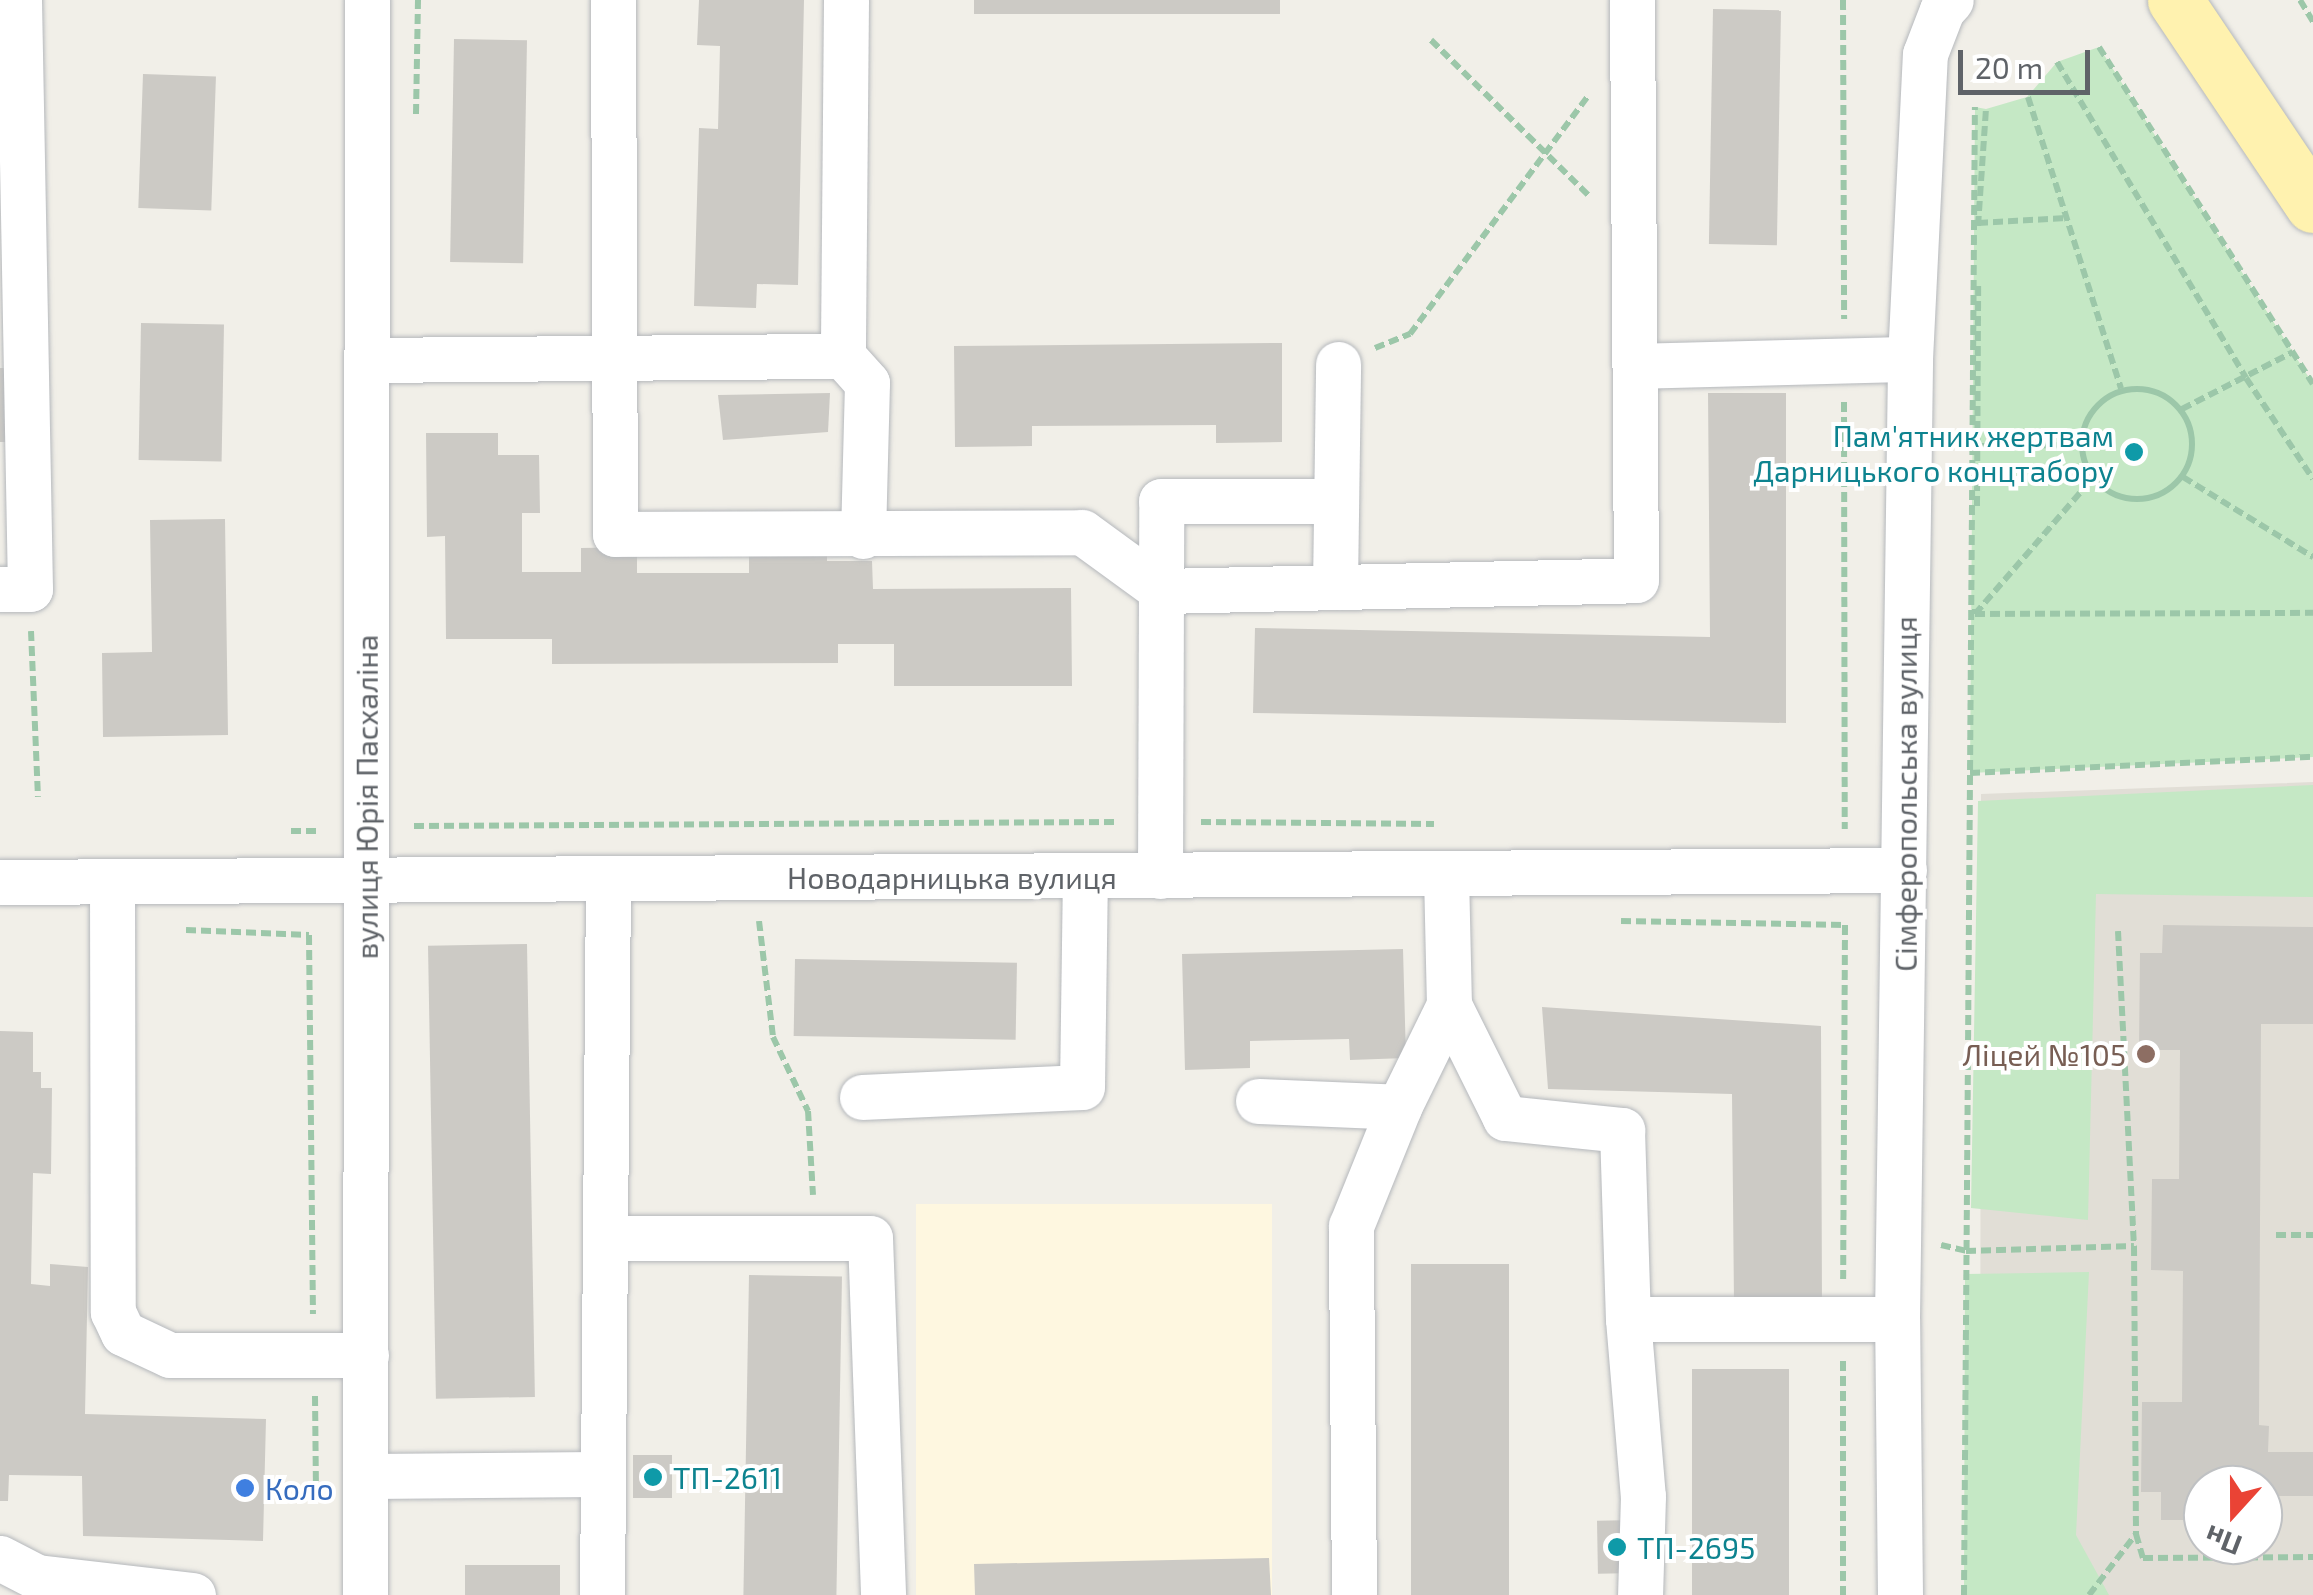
<!DOCTYPE html>
<meta charset="utf-8">
<style>
body{margin:0}
#map{position:relative;width:2313px;height:1595px;overflow:hidden;background:#f1efe8;font-family:"Exo 2",sans-serif}
div>[style]{position:absolute}
.commercial>*{inset:0;background:#fef7e0;transform-origin:0 0}
.education>*{inset:0;background:#e1ded6}
.green>*{inset:0;background:#c5e8c5}
.building>*{inset:0;background:#cccac5;transform-origin:0 0}
.path>*{height:6px;margin-top:-3px;transform-origin:0;background:repeating-linear-gradient(90deg,#9cc7a9 0 10px,transparent 0 15px)}
.path>.ring{margin:-3px;padding:0;box-sizing:content-box;background:none;border:6px solid #9cc7a9;border-radius:50%}
.roads{filter:drop-shadow(0 0 2px #b5b8bc) drop-shadow(0 0 2px #b5b8bc)}
.minor>*{height:45px;margin:-22.5px;padding:0 22.5px;transform-origin:22.5px;border-radius:22.5px;background:#fff}
.major>*{height:55px;margin:-27.5px;padding:0 27.5px;transform-origin:27.5px;border-radius:27.5px;background:#fff2af}
.dots>*{width:28px;height:28px;translate:-50% -50%;box-sizing:border-box;border:5px solid #fff;border-radius:50%}
span{translate:-50% -50%;white-space:nowrap;text-align:center;line-height:1.15;-webkit-text-stroke:8px #fff;paint-order:stroke}
.culture-label{font-size:30px;color:#0d838f}
.right{translate:-100% -50%;text-align:right}
.left{translate:0 -50%;text-align:left}
.street-label{font-size:30px;color:#5f6368}
.education-label{font-size:30px;color:#785e54}
.shop-label{font-size:30px;color:#366cbe}
.north{position:absolute;left:2183px;top:1465px;width:100px;height:100px;box-sizing:border-box;background:#fff;border:2px solid #bfc1c3;border-radius:50%;rotate:201deg;font-size:28px;font-weight:700;line-height:40px;text-align:center;color:#5f6368}
.north::after{content:'';display:block;margin:auto;width:35px;height:45px;background:#ea4335;clip-path:polygon(50% 0,100% 100%,50% 72%,0 100%)}
.scale{position:absolute;left:1958px;top:50px;width:132px;height:45px;box-sizing:border-box;border:5px solid #5f6368;border-top:0;padding-left:12px;font-size:30px;line-height:35px;white-space:nowrap;color:#5f6368;-webkit-text-stroke:8px #fff;paint-order:stroke}
</style>
<div id="map">
<div class="commercial">
<i style="left:916px;top:1204px;width:356px;height:391px"></i>
</div>
<div class="education">
<i style="clip-path:polygon(evenodd,2313px 782px,2313px 1595px,1980px 1595px,1981px 794px,2313px 782px,2203px 1485px,2263px 1485px,2263px 1545px,2203px 1545px,2203px 1485px)"></i>
</div>
<div class="green">
<i style="clip-path:polygon(2099px 47px,2313px 384px,2313px 757px,1970px 773px,1975px 107px,1986px 109px,2027px 97px,2057px 62px)"></i>
<i style="clip-path:polygon(2313px 785px,2313px 897px,2096px 894px,2088px 1220px,1971px 1208px,1978px 801px)"></i>
<i style="clip-path:polygon(2089px 1272px,2076px 1535px,2109px 1595px,1964px 1595px,1965px 1274px)"></i>
</div>
<div class="building">
<i style="clip-path:polygon(699px 0,804px 0,798px 285px,757px 284px,756px 308px,694px 306px,699px 128px,718px 129px,720px 46px,697px 45px)"></i>
<i style="left:974px;top:0;width:306px;height:14px"></i>
<i style="left:1713px;top:9px;width:68px;height:235px;rotate:1deg"></i>
<i style="left:454px;top:39px;width:73px;height:223px;rotate:1deg"></i>
<i style="left:143px;top:74px;width:73px;height:134px;rotate:2deg"></i>
<i style="left:141px;top:323px;width:83px;height:137px;rotate:1deg"></i>
<i style="clip-path:polygon(1282px 343px,1282px 442px,1216px 443px,1216px 425px,1032px 426px,1032px 446px,955px 447px,954px 346px)"></i>
<i style="left:0;top:368px;width:24px;height:74px"></i>
<i style="clip-path:polygon(830px 393px,828px 432px,723px 440px,718px 395px)"></i>
<i style="clip-path:polygon(1708px 393px,1786px 393px,1786px 723px,1253px 713px,1255px 628px,1710px 637px)"></i>
<i style="clip-path:polygon(426px 433px,498px 433px,498px 455px,539px 455px,540px 513px,522px 513px,522px 572px,581px 572px,581px 548px,637px 547px,637px 573px,749px 573px,749px 540px,827px 540px,827px 561px,872px 561px,873px 589px,1071px 588px,1072px 686px,894px 686px,894px 644px,838px 644px,838px 663px,552px 664px,552px 639px,446px 639px,445px 536px,427px 537px)"></i>
<i style="clip-path:polygon(225px 519px,228px 735px,103px 737px,102px 653px,152px 652px,150px 520px)"></i>
<i style="clip-path:polygon(2163px 925px,2313px 927px,2313px 1024px,2261px 1024px,2259px 1425px,2269px 1426px,2268px 1452px,2313px 1452px,2313px 1496px,2263px 1496px,2263px 1485px,2203px 1485px,2203px 1520px,2161px 1520px,2161px 1492px,2141px 1492px,2142px 1402px,2182px 1402px,2183px 1271px,2151px 1270px,2152px 1179px,2179px 1179px,2180px 1050px,2139px 1050px,2140px 953px,2162px 953px)"></i>
<i style="left:527px;top:944px;width:453px;height:99px;rotate:89deg"></i>
<i style="clip-path:polygon(1403px 949px,1406px 1058px,1350px 1060px,1349px 1039px,1250px 1041px,1250px 1068px,1185px 1070px,1182px 954px)"></i>
<i style="left:795px;top:959px;width:222px;height:77px;rotate:1deg"></i>
<i style="clip-path:polygon(1542px 1007px,1821px 1026px,1822px 1307px,1734px 1304px,1732px 1094px,1548px 1089px)"></i>
<i style="clip-path:polygon(0 1031px,33px 1032px,33px 1072px,41px 1072px,41px 1088px,52px 1088px,51px 1174px,33px 1173px,31px 1284px,50px 1286px,50px 1264px,88px 1267px,85px 1414px,266px 1419px,263px 1541px,83px 1536px,82px 1476px,9px 1475px,8px 1501px,0 1501px)"></i>
<i style="left:1411px;top:1264px;width:98px;height:331px"></i>
<i style="left:749px;top:1275px;width:93px;height:320px;rotate:1deg"></i>
<i style="left:1692px;top:1369px;width:97px;height:226px"></i>
<i style="left:672px;top:1455px;width:43px;height:39px;rotate:90deg"></i>
<i style="left:1635px;top:1520px;width:53px;height:38px;rotate:89deg"></i>
<i style="clip-path:polygon(1269px 1558px,1271px 1595px,975px 1595px,974px 1564px)"></i>
<i style="left:560px;top:1565px;width:30px;height:95px;rotate:90deg"></i>
</div>
<div class="path">
<i style="left:1843px;top:0;width:319px;rotate:89.8deg"></i>
<i style="left:2300px;top:0;width:26px;rotate:59deg"></i>
<i style="left:1431px;top:40px;width:222px;rotate:44.6deg"></i>
<i style="left:2099px;top:47px;width:399px;rotate:57.6deg"></i>
<i style="left:2057px;top:62px;width:368px;rotate:59.1deg"></i>
<i style="left:2246px;top:378px;width:121px;rotate:56.4deg"></i>
<i style="left:2028px;top:97px;width:306px;rotate:72.3deg"></i>
<i style="left:416px;top:114px;width:114px;rotate:-89deg"></i>
<i style="left:1978px;top:223px;width:88px;rotate:-3.3deg"></i>
<i style="left:1978px;top:226px;width:117px;rotate:-86.1deg"></i>
<i style="left:1375px;top:348px;width:38px;rotate:-22deg"></i>
<i style="left:1410px;top:334px;width:296px;rotate:-53.2deg"></i>
<i class="ring" style="left:2082px;top:389px;width:104px;height:104px"></i>
<i style="left:1844px;top:402px;width:427px;rotate:89.9deg"></i>
<i style="left:2182px;top:409px;width:125px;rotate:-27.2deg"></i>
<i style="left:1977px;top:446px;width:103px;rotate:-0.6deg"></i>
<i style="left:2183px;top:477px;width:153px;rotate:31.6deg"></i>
<i style="left:1977px;top:506px;width:222px;rotate:-89.7deg"></i>
<i style="left:1975px;top:609px;width:5px;rotate:90deg"></i>
<i style="left:1975px;top:614px;width:338px;rotate:-0.2deg"></i>
<i style="left:1975px;top:614px;width:179px;rotate:-49.1deg"></i>
<i style="left:31px;top:631px;width:166px;rotate:87.6deg"></i>
<i style="left:1970px;top:773px;width:343px;rotate:-2.7deg"></i>
<i style="left:1201px;top:822px;width:233px;rotate:0.5deg"></i>
<i style="left:414px;top:826px;width:705px;rotate:-0.33deg"></i>
<i style="left:291px;top:831px;width:29px"></i>
<i style="left:759px;top:921px;width:117px;rotate:83.1deg"></i>
<i style="left:773px;top:1037px;width:82px;rotate:64.7deg"></i>
<i style="left:808px;top:1111px;width:84px;rotate:86.6deg"></i>
<i style="left:1621px;top:921px;width:224px;rotate:1deg"></i>
<i style="left:1845px;top:925px;width:354px;rotate:90.3deg"></i>
<i style="left:186px;top:930px;width:123px;rotate:2.3deg"></i>
<i style="left:309px;top:935px;width:379px;rotate:89.4deg"></i>
<i style="left:2118px;top:931px;width:315px;rotate:87.1deg"></i>
<i style="left:2134px;top:1246px;width:288px;rotate:89.6deg"></i>
<i style="left:2136px;top:1534px;width:25px;rotate:74deg"></i>
<i style="left:2143px;top:1558px;width:170px;rotate:-0.3deg"></i>
<i style="left:2276px;top:1235px;width:37px"></i>
<i style="left:1941px;top:1245px;width:26px;rotate:13deg"></i>
<i style="left:1966px;top:1251px;width:168px;rotate:-1.7deg"></i>
<i style="left:1843px;top:1361px;width:234px;rotate:90deg"></i>
<i style="left:315px;top:1396px;width:93px;rotate:89.4deg"></i>
<i style="left:1964px;top:1595px;width:1488px;rotate:-89.58deg"></i>
<i style="left:2089px;top:1595px;width:77px;rotate:-52.4deg"></i>
</div>
<div class="roads">
<div class="minor">
<i style="left:613px;top:0;width:534px;rotate:89.79deg"></i>
<i style="left:615px;top:534px;width:467px;rotate:-0.2deg"></i>
<i style="left:1082px;top:532px;width:100px;rotate:36.1deg"></i>
<i style="left:1163px;top:591px;width:473px;rotate:-1.3deg"></i>
<i style="left:1636px;top:580px;width:580px;rotate:-90.4deg"></i>
<i style="left:846px;top:0;width:356px;rotate:90.5deg"></i>
<i style="left:843px;top:356px;width:36px;rotate:48deg"></i>
<i style="left:867px;top:383px;width:153px;rotate:91.5deg"></i>
<i style="left:366px;top:360px;width:477px;rotate:-0.5deg"></i>
<i style="left:1635px;top:366px;width:275px;rotate:-1.5deg"></i>
<i style="left:1335px;top:587px;width:223px;rotate:-89.2deg"></i>
<i style="left:0;top:589px;width:30px"></i>
<i style="left:30px;top:589px;width:589px;rotate:-91.07deg"></i>
<i style="left:1446px;top:874px;width:131px;rotate:88.7deg"></i>
<i style="left:1449px;top:1005px;width:126px;rotate:63.6deg"></i>
<i style="left:1505px;top:1118px;width:118px;rotate:5.9deg"></i>
<i style="left:1622px;top:1130px;width:189px;rotate:88.2deg"></i>
<i style="left:1628px;top:1319px;width:178px;rotate:85.2deg"></i>
<i style="left:1643px;top:1496px;width:99px;rotate:91.7deg"></i>
<i style="left:1160px;top:876px;width:375px;rotate:-89.8deg"></i>
<i style="left:1161px;top:501px;width:174px"></i>
<i style="left:112px;top:881px;width:431px;rotate:89.9deg"></i>
<i style="left:113px;top:1312px;width:23px;rotate:65deg"></i>
<i style="left:123px;top:1333px;width:52px;rotate:25.1deg"></i>
<i style="left:170px;top:1355px;width:196px"></i>
<i style="left:0;top:882px;width:1904px;rotate:-0.36deg"></i>
<i style="left:862px;top:1097px;width:220px;rotate:-2.6deg"></i>
<i style="left:1082px;top:1087px;width:211px;rotate:-89.2deg"></i>
<i style="left:1258px;top:1101px;width:141px;rotate:2.4deg"></i>
<i style="left:1399px;top:1107px;width:114px;rotate:-63.9deg"></i>
<i style="left:605px;top:1238px;width:265px"></i>
<i style="left:870px;top:1238px;width:357px;rotate:87.9deg"></i>
<i style="left:1628px;top:1319px;width:269px"></i>
<i style="left:365px;top:1476px;width:238px;rotate:-0.5deg"></i>
<i style="left:0;top:1558px;width:42px;rotate:27.2deg"></i>
<i style="left:37px;top:1577px;width:157px;rotate:6.6deg"></i>
<i style="left:365px;top:1595px;width:1595px;rotate:-89.93deg"></i>
<i style="left:602px;top:1595px;width:715px;rotate:-89.52deg"></i>
<i style="left:1354px;top:1595px;width:369px;rotate:-90.5deg"></i>
<i style="left:1351px;top:1226px;width:128px;rotate:-68deg"></i>
<i style="left:1900px;top:1595px;width:276px;rotate:-90.6deg"></i>
<i style="left:1897px;top:1319px;width:960px;rotate:-89.22deg"></i>
<i style="left:1910px;top:359px;width:305px;rotate:-87.2deg"></i>
<i style="left:1925px;top:54px;width:47px;rotate:-68.9deg"></i>
<i style="left:1942px;top:10px;width:13px;rotate:-48deg"></i>
</div>
<div class="major">
<i style="left:2175px;top:0;width:247px;rotate:56.1deg"></i>
</div>
</div>
<div class="dots">
<i style="left:2134px;top:452px;background:#0f9aa8"></i>
<i style="left:2146px;top:1054px;background:#8d6e63"></i>
<i style="left:653px;top:1477px;background:#0f9aa8"></i>
<i style="left:245px;top:1488px;background:#3f7fe0"></i>
<i style="left:1617px;top:1547px;background:#0f9aa8"></i>
</div>
<div class="culture-label">
<span class="right" style="left:2114px;top:452px">Пам'ятник жертвам<br>Дарницького концтабору</span>
<span class="left" style="left:673px;top:1477px">ТП-2611</span>
<span class="left" style="left:1637px;top:1547px">ТП-2695</span>
</div>
<div class="street-label">
<span style="left:1905px;top:794px;rotate:-90deg">Сімферопольська вулиця</span>
<span style="left:366px;top:797px;rotate:-90deg">вулиця Юрія Пасхаліна</span>
<span style="left:952px;top:877px">Новодарницька вулиця</span>
</div>
<div class="education-label">
<span class="right" style="left:2126px;top:1054px">Ліцей №105</span>
</div>
<div class="shop-label">
<span class="left" style="left:265px;top:1488px">Коло</span>
</div>
<div class="north">Пн</div>
<div class="scale">20 m</div>
</div>
